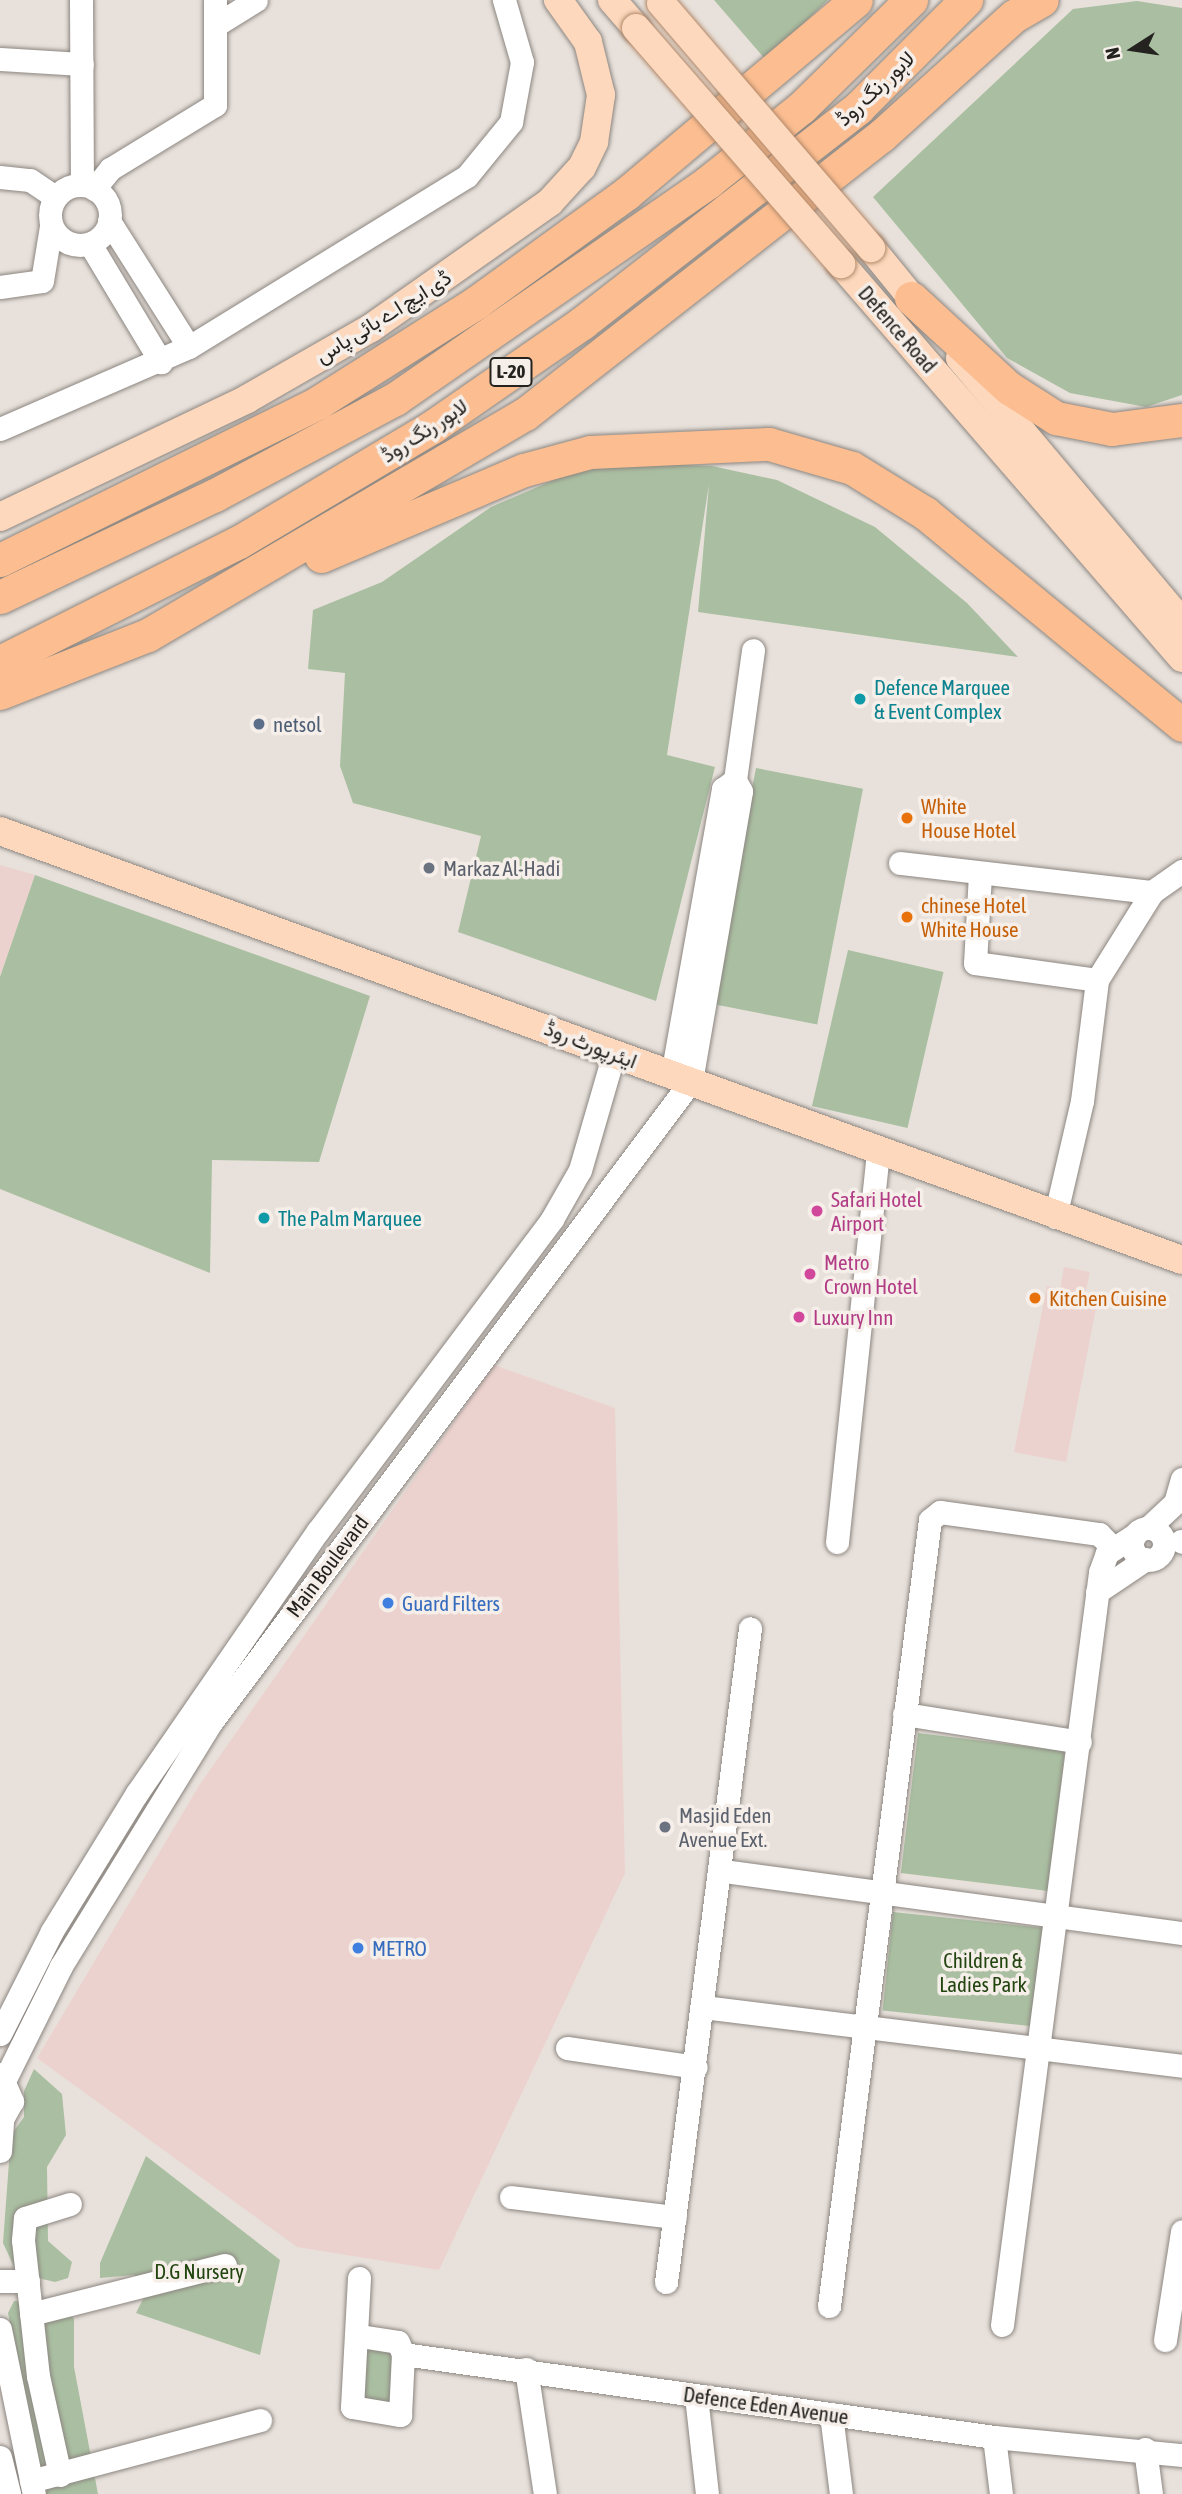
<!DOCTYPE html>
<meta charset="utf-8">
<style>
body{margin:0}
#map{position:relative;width:1182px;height:2494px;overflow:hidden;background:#e8e1db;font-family:"Asap Condensed",Vazirmatn,sans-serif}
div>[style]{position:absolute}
.commercial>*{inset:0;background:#ecd2ce}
.green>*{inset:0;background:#aabfa1;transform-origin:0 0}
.roads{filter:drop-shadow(0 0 2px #8c8681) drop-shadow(0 0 2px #8c8681)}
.minor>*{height:23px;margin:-11.5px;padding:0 11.5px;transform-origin:11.5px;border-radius:11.5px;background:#fff}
.minor>.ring{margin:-11.5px;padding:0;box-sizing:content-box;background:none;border:23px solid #fff;border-radius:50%}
.major>*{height:28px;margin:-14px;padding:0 14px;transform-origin:14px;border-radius:14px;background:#fdd8bd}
.highway>*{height:33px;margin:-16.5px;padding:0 16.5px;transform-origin:16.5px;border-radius:16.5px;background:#fcbe91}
.bridges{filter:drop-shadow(0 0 2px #b18869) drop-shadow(0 0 2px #b18869)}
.major-bridge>*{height:28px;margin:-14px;padding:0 14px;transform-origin:14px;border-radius:14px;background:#fdd8bd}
.dots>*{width:19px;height:19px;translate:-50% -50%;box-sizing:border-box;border:4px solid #f5eee9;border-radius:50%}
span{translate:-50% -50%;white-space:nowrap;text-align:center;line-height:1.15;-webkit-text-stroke:7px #f5eee9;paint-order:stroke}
.shield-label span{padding:2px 5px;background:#f5eee9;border:2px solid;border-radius:5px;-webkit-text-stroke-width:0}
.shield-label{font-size:19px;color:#252320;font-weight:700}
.street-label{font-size:21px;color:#252320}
.culture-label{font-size:21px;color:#0d838f}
.left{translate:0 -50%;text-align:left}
.service-label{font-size:21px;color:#4e5e75}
.food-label{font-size:21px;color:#c56008}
.worship-label{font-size:21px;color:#5b616d}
.hotel-label{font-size:21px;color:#b23c85}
.shop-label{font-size:21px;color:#366cbe}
.park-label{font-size:21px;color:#224510}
.north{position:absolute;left:1098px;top:14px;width:70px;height:70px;-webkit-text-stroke:5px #f5eee9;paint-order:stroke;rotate:258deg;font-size:19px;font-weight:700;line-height:28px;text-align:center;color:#252320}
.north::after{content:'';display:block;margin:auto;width:24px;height:32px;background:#252320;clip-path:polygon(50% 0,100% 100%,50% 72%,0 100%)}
</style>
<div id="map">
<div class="commercial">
<i style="clip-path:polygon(0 865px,35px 875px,0 977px)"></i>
<i style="clip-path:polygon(1064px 1267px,1090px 1272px,1085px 1295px,1098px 1298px,1066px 1462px,1014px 1452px,1047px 1286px,1060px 1289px)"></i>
<i style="clip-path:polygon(494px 1365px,615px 1408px,625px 1873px,439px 2270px,297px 2247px,37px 2058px,200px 1784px)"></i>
</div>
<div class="green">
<i style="clip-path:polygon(714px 0,828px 0,766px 60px)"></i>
<i style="clip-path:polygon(1137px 1px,1182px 8px,1182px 395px,1146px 407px,1070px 393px,1007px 358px,873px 197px,1073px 9px)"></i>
<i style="clip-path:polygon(656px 464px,712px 466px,777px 480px,875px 527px,967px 603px,1018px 657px,698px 612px,709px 484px,667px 755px,715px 767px,656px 1001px,458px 932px,481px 836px,353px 803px,340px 766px,345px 673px,308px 669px,313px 610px,382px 582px,491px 507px,577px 470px)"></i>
<i style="left:756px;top:768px;width:109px;height:240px;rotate:11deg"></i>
<i style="clip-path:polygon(35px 875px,370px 996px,319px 1162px,212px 1160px,210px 1273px,0 1189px,0 977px)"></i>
<i style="left:848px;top:950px;width:98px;height:160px;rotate:13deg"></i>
<i style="left:918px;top:1733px;width:148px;height:141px;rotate:7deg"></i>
<i style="left:893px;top:1912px;width:150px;height:99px;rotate:6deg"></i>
<i style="clip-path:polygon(34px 2069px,62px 2094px,66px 2135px,47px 2167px,48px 2241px,72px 2262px,68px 2278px,55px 2282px,17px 2273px,3px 2243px,11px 2135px,24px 2117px,24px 2091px)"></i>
<i style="clip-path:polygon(146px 2156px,280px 2260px,260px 2355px,136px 2313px,144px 2297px,134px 2275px,100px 2278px,100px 2263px)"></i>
<i style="clip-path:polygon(14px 2301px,64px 2306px,74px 2319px,74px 2367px,98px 2494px,45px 2494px,8px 2313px)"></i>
<i style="clip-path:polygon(370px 2346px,387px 2348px,393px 2357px,393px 2402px,371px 2403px,364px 2396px,362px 2355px)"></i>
</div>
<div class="roads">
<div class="minor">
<i style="left:81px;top:0;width:185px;rotate:89.7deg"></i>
<i style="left:216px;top:25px;width:47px;rotate:-32deg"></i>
<i style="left:0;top:59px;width:82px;rotate:3.5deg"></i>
<i style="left:0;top:177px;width:30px;rotate:6deg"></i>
<i style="left:30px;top:180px;width:30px;rotate:34deg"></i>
<i class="ring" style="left:50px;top:185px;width:37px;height:37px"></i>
<i style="left:94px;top:189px;width:26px;rotate:-51deg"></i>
<i style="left:110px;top:169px;width:123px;rotate:-31.4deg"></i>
<i style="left:215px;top:105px;width:105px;rotate:-90deg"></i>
<i style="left:109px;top:221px;width:149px;rotate:57.6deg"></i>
<i style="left:90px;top:244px;width:138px;rotate:59deg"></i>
<i style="left:0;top:287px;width:42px;rotate:-8.1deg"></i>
<i style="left:42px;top:281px;width:56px;rotate:-80.7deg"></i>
<i style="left:0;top:429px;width:206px;rotate:-23.5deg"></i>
<i style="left:189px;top:347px;width:326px;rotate:-31.6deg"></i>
<i style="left:467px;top:176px;width:70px;rotate:-50.8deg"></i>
<i style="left:511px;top:122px;width:61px;rotate:-79.6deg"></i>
<i style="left:522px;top:62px;width:65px;rotate:-106.2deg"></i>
<i style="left:900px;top:863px;width:254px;rotate:6.6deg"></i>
<i style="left:980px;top:874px;width:89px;rotate:93.2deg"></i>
<i style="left:975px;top:963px;width:123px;rotate:7.9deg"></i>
<i style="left:672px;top:1075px;width:291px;rotate:-79.9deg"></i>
<i style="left:723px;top:789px;width:15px;rotate:-37deg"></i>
<i style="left:1055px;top:1217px;width:119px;rotate:-76.9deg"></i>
<i style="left:1082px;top:1101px;width:122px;rotate:-82.9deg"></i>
<i style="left:1097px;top:980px;width:104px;rotate:-58deg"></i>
<i style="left:1152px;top:892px;width:37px;rotate:-35deg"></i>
<i style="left:1148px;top:1528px;width:37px;rotate:-43deg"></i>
<i style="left:1175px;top:1503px;width:25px;rotate:-74deg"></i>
<i class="ring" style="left:1132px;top:1528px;width:9px;height:9px"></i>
<i style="left:1181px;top:1541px;width:1px;rotate:45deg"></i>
<i style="left:837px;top:1542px;width:394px;rotate:-84deg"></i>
<i style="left:1097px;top:1592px;width:59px;rotate:-34deg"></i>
<i style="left:904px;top:1714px;width:178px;rotate:9deg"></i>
<i style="left:723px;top:1871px;width:463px;rotate:7.7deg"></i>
<i style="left:703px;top:2007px;width:483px;rotate:7deg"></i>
<i style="left:0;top:2034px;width:115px;rotate:-63.2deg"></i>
<i style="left:52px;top:1931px;width:162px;rotate:-58.4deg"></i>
<i style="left:137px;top:1793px;width:318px;rotate:-55.4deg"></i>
<i style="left:318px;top:1531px;width:390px;rotate:-53.1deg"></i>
<i style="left:552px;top:1219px;width:56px;rotate:-60.3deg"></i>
<i style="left:580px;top:1170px;width:122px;rotate:-73.8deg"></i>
<i style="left:567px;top:2048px;width:130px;rotate:8.4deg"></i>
<i style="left:0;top:2074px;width:30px;rotate:66deg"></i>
<i style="left:12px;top:2101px;width:25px;rotate:119deg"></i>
<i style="left:5px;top:2079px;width:126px;rotate:-63.6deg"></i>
<i style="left:61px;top:1966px;width:288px;rotate:-58.4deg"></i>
<i style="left:212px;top:1721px;width:799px;rotate:-53.19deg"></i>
<i style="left:691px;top:1081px;width:294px;rotate:-80.2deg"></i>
<i style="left:741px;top:791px;width:13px;rotate:-119deg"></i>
<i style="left:735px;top:780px;width:131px;rotate:-82.1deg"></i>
<i style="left:0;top:2151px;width:30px;rotate:-86deg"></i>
<i style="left:511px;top:2197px;width:165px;rotate:7deg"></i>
<i style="left:359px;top:2278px;width:129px;rotate:93.1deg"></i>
<i style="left:352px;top:2407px;width:49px;rotate:9.5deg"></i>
<i style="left:400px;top:2415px;width:61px;rotate:-87.2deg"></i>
<i style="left:0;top:2281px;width:28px"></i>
<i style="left:666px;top:2282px;width:659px;rotate:-82.68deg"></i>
<i style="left:829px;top:2306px;width:792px;rotate:-82.68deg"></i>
<i style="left:930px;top:1520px;width:13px;rotate:-39deg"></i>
<i style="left:940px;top:1512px;width:161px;rotate:7.9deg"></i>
<i style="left:1099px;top:1534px;width:18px;rotate:45deg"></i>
<i style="left:31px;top:2314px;width:200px;rotate:-14.2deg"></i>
<i style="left:1002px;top:2325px;width:759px;rotate:-82.58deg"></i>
<i style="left:1100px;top:1572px;width:20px;rotate:-70deg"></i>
<i style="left:1107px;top:1553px;width:33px;rotate:-33deg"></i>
<i style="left:0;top:2329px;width:168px;rotate:78.4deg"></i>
<i style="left:360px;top:2336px;width:38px;rotate:9deg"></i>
<i style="left:398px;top:2342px;width:13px;rotate:67deg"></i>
<i style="left:403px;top:2354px;width:597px;rotate:7.99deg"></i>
<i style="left:994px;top:2437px;width:189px;rotate:5.5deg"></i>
<i style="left:1165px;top:2340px;width:110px;rotate:-81.1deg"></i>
<i style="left:526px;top:2369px;width:126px;rotate:81.4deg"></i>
<i style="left:696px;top:2396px;width:99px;rotate:83.6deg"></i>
<i style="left:831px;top:2414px;width:81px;rotate:82.9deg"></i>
<i style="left:994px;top:2437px;width:57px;rotate:83deg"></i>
<i style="left:1145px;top:2449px;width:45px;rotate:82.4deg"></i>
<i style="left:0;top:2457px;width:38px;rotate:76deg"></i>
<i style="left:60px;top:2475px;width:101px;rotate:-102.5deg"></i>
<i style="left:38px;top:2376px;width:137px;rotate:-96.3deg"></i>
<i style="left:23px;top:2240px;width:22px;rotate:-85deg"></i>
<i style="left:25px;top:2218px;width:47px;rotate:-17.3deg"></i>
<i style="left:31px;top:2481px;width:237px;rotate:-14.9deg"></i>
</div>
<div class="major">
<i style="left:612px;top:0;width:37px;rotate:49deg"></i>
<i style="left:871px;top:248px;width:84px;rotate:50.8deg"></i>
<i style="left:841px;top:264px;width:521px;rotate:49.12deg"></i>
<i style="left:960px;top:358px;width:346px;rotate:50deg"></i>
<i style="left:0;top:517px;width:274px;rotate:-25.5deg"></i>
<i style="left:247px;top:399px;width:143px;rotate:-29.8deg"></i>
<i style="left:371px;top:328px;width:219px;rotate:-35.1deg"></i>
<i style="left:550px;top:202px;width:47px;rotate:-47.6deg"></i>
<i style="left:582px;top:167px;width:28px;rotate:-64deg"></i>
<i style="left:594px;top:142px;width:48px;rotate:-81.5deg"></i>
<i style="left:601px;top:95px;width:55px;rotate:-103.8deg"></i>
<i style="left:588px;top:42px;width:52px;rotate:-125.5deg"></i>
<i style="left:0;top:831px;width:1257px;rotate:19.95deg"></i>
</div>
<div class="highway">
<i style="left:911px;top:298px;width:133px;rotate:42.6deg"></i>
<i style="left:1009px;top:388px;width:56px;rotate:32.6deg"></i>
<i style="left:1056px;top:418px;width:57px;rotate:11.1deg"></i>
<i style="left:1112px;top:429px;width:71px;rotate:-7.3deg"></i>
<i style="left:321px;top:556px;width:220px;rotate:-23deg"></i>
<i style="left:524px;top:470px;width:68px;rotate:-15.3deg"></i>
<i style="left:590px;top:452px;width:179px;rotate:-2.6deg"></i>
<i style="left:769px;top:444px;width:86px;rotate:16.1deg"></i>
<i style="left:852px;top:468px;width:86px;rotate:31.7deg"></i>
<i style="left:925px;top:513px;width:333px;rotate:39.5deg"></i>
<i style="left:0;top:560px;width:356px;rotate:-26.3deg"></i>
<i style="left:319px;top:402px;width:187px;rotate:-32.3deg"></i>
<i style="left:477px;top:302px;width:185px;rotate:-36deg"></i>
<i style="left:627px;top:193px;width:299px;rotate:-40.1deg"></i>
<i style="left:0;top:597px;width:238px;rotate:-25.4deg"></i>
<i style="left:215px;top:495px;width:204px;rotate:-28.1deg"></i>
<i style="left:395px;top:399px;width:381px;rotate:-34.7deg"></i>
<i style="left:708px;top:182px;width:120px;rotate:-38.6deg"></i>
<i style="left:802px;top:107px;width:153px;rotate:-44.5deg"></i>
<i style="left:0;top:662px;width:267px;rotate:-26.7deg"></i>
<i style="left:239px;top:542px;width:225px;rotate:-30.8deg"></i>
<i style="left:432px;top:427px;width:183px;rotate:-34.7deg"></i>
<i style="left:582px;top:323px;width:350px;rotate:-37.9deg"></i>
<i style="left:858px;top:108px;width:153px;rotate:-45deg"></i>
<i style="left:0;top:693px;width:159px;rotate:-21.4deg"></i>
<i style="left:148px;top:635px;width:437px;rotate:-30.4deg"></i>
<i style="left:525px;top:414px;width:452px;rotate:-38deg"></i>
<i style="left:881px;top:136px;width:179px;rotate:-42.1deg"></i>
<i style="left:1014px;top:16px;width:32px;rotate:-30deg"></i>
</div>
</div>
<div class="bridges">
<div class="major-bridge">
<i style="left:661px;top:3px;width:323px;rotate:49.4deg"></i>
<i style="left:636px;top:28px;width:313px;rotate:49deg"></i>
</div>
</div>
<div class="dots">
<i style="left:860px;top:699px;background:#0f9aa8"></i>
<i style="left:259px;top:724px;background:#5c6f8a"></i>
<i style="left:907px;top:818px;background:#e8710a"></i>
<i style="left:429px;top:868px;background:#6b7280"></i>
<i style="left:907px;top:917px;background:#e8710a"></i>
<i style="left:817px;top:1211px;background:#d1479c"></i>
<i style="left:264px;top:1218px;background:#0f9aa8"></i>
<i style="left:810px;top:1274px;background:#d1479c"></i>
<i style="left:1035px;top:1298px;background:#e8710a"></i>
<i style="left:799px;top:1317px;background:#d1479c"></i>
<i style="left:388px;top:1603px;background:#3f7fe0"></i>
<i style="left:665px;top:1827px;background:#6b7280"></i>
<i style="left:358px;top:1948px;background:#3f7fe0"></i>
</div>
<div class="shield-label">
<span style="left:511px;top:372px">L-20</span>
</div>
<div class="street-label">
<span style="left:875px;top:88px;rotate:-43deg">لاہور رنگ روڈ</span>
<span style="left:383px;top:316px;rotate:-32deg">ڈی ایچ اے بائی پاس</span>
<span style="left:898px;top:329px;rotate:49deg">Defence Road</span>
<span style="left:424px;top:430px;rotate:-33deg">لاہور رنگ روڈ</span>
<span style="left:591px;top:1044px;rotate:21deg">ایئرپورٹ روڈ</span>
<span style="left:327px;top:1566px;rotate:-53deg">Main Boulevard</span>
<span style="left:766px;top:2405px;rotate:8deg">Defence Eden Avenue</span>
</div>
<div class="culture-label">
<span class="left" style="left:874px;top:699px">Defence Marquee<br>&amp; Event Complex</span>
<span class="left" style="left:278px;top:1218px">The Palm Marquee</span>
</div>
<div class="service-label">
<span class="left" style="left:273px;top:724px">netsol</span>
</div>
<div class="food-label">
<span class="left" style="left:921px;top:818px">White<br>House Hotel</span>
<span class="left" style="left:921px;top:917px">chinese Hotel<br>White House</span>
<span class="left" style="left:1049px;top:1298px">Kitchen Cuisine</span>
</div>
<div class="worship-label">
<span class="left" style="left:443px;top:868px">Markaz Al-Hadi</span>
<span class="left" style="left:679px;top:1827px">Masjid Eden<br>Avenue Ext.</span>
</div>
<div class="hotel-label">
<span class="left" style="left:831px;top:1211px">Safari Hotel<br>Airport</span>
<span class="left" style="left:824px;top:1274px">Metro<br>Crown Hotel</span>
<span class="left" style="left:813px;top:1317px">Luxury Inn</span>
</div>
<div class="shop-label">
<span class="left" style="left:402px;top:1603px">Guard Filters</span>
<span class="left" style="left:372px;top:1948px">METRO</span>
</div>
<div class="park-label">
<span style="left:983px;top:1972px">Children &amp;<br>Ladies Park</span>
<span style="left:199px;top:2271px">D.G Nursery</span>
</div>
<div class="north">N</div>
</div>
